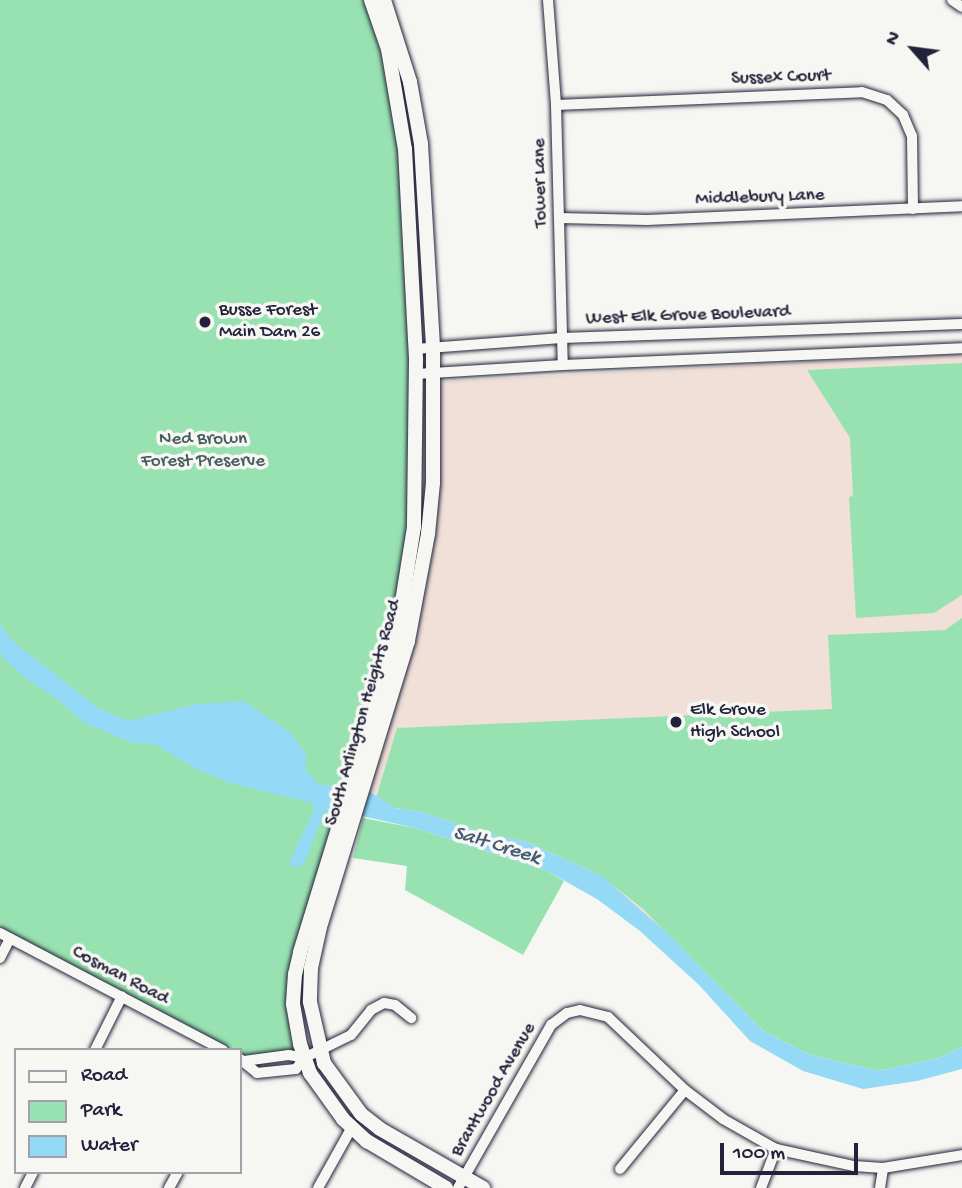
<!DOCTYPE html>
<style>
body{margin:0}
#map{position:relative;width:962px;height:1188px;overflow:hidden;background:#f6f6f2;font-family:"Gochi Hand",sans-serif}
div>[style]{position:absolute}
.built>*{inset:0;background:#f0e0d8}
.green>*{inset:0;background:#98e2b1}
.water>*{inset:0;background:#94daf6}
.roads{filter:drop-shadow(0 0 2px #22223b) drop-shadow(0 0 2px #22223b)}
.minor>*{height:10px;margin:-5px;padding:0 5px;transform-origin:5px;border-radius:5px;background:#f6f6f2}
.major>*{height:14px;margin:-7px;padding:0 7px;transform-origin:7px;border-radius:7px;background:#f6f6f2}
.dots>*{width:19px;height:19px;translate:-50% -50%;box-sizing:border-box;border:4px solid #f6f6f2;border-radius:50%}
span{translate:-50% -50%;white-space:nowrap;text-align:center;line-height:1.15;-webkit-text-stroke:7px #f6f6f2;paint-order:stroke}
.street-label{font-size:19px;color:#22223b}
.poi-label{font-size:19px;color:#22223b}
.left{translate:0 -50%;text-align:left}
.park-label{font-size:19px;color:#455c5e}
.water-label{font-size:21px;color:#445973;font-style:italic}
.legend{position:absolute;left:14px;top:1048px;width:228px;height:126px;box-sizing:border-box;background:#f6f6f2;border:2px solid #a1a1a9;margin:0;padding:9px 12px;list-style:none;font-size:21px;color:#22223b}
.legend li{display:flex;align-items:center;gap:14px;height:35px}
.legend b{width:35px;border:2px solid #a1a1a9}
.north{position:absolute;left:878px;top:14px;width:70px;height:70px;-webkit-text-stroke:5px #f6f6f2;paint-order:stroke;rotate:298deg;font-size:19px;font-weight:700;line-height:28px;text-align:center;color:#22223b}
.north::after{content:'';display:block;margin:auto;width:24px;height:32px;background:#22223b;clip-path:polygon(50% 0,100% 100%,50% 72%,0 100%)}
.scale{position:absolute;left:720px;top:1143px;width:138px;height:32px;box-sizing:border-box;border:4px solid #22223b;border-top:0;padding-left:9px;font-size:21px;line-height:24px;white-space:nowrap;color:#22223b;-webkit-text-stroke:5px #f6f6f2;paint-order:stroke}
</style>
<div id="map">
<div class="built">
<i style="clip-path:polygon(962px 354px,962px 1047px,731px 998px,666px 932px,557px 854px,385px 804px,368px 792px,411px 651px,426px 585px,436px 518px,439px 387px,444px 381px)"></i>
</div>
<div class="green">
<i style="clip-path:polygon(0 0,371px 0,389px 51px,411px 241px,406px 588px,333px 824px,295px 974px,304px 1058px,240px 1059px,240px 1050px,222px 1050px,0 933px)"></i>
<i style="clip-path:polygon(962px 363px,962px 595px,934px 613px,856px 618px,849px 497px,853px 496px,850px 438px,807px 370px)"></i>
<i style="clip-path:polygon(962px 618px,962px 1047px,939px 1058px,879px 1071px,810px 1055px,762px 1030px,642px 908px,598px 874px,527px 842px,482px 832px,422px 812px,395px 808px,376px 798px,397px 728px,832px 709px,828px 635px,945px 630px)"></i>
<i style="clip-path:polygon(363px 818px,415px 828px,547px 871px,564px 881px,523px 955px,405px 890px,407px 866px,353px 858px)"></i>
</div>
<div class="water">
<i style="clip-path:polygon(0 624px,14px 642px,98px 708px,129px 721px,197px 704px,243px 701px,290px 732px,307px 755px,305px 769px,319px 785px,333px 786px,348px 782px,361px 786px,395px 808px,422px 812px,482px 832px,527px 842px,602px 876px,666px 932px,762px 1030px,810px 1055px,879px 1071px,939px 1058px,962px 1047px,962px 1069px,917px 1081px,863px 1089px,803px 1071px,750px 1041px,699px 985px,640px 931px,597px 899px,547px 871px,415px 828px,353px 814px,333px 824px,325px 810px,304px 864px,293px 868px,290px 866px,291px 858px,314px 811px,313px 803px,230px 783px,200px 771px,154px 744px,132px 743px,83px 722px,59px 700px,29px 681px,3px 658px,0 653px)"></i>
</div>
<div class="roads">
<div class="minor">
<i style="left:548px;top:0;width:105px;rotate:85.6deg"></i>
<i style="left:556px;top:105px;width:260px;rotate:88.5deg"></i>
<i style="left:952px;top:0;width:12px;rotate:35deg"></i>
<i style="left:556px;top:105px;width:306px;rotate:-2.4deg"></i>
<i style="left:862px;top:92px;width:26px;rotate:18deg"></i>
<i style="left:887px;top:100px;width:22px;rotate:43deg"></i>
<i style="left:903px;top:115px;width:23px;rotate:67deg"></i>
<i style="left:912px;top:136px;width:73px;rotate:89.2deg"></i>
<i style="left:559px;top:218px;width:88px;rotate:1.3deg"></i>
<i style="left:647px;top:220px;width:315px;rotate:-2.5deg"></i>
<i style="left:415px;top:349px;width:147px;rotate:-4.3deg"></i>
<i style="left:562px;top:338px;width:400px;rotate:-2deg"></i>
<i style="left:416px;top:374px;width:147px;rotate:-3.5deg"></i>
<i style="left:563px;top:365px;width:399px;rotate:-2.4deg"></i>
<i style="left:0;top:933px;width:252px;rotate:27.7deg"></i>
<i style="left:0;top:958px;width:22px;rotate:-63deg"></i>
<i style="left:95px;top:1050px;width:60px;rotate:-63.4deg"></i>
<i style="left:240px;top:1059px;width:22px;rotate:39deg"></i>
<i style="left:257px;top:1073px;width:39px;rotate:-6deg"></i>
<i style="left:296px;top:1069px;width:14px;rotate:-54deg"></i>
<i style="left:304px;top:1058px;width:52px;rotate:-26.1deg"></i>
<i style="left:351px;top:1035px;width:32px;rotate:-51deg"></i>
<i style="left:371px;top:1010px;width:15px;rotate:-28deg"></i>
<i style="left:384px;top:1003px;width:11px;rotate:10deg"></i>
<i style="left:395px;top:1005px;width:21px;rotate:39deg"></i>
<i style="left:244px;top:1061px;width:45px;rotate:-7.6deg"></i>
<i style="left:289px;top:1055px;width:15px;rotate:11deg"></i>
<i style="left:620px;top:1169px;width:102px;rotate:-50.6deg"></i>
<i style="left:25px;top:1188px;width:18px;rotate:-63deg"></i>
<i style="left:169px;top:1188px;width:18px;rotate:-61deg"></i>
<i style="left:318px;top:1188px;width:68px;rotate:-60.8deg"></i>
<i style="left:458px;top:1188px;width:188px;rotate:-60.3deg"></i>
<i style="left:551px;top:1025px;width:20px;rotate:-37deg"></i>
<i style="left:567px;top:1013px;width:13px;rotate:-13deg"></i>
<i style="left:580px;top:1010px;width:29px;rotate:14deg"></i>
<i style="left:608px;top:1017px;width:106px;rotate:43.5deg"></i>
<i style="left:685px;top:1090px;width:48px;rotate:37.3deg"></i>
<i style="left:723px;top:1119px;width:61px;rotate:29.5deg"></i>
<i style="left:776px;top:1149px;width:80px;rotate:12.3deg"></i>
<i style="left:854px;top:1166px;width:29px;rotate:4deg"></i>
<i style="left:883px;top:1168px;width:80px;rotate:-9.3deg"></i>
<i style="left:761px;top:1188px;width:42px;rotate:-69deg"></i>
<i style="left:880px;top:1188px;width:20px;rotate:-81deg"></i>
</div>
<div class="major">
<i style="left:371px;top:0;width:52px;rotate:70.9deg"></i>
<i style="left:388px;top:49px;width:101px;rotate:80.4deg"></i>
<i style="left:405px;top:149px;width:210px;rotate:87deg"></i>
<i style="left:416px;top:359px;width:168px;rotate:90.7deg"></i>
<i style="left:414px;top:527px;width:114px;rotate:99.1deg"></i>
<i style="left:396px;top:640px;width:327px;rotate:107.1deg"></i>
<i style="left:300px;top:953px;width:22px;rotate:103deg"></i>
<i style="left:295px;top:974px;width:30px;rotate:94deg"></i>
<i style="left:293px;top:1004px;width:41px;rotate:80.1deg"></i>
<i style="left:300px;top:1044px;width:31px;rotate:71deg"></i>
<i style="left:310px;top:1073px;width:57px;rotate:54.3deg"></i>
<i style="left:343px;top:1119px;width:33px;rotate:43deg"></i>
<i style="left:367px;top:1141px;width:92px;rotate:30.7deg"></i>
<i style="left:384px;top:0;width:86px;rotate:72.4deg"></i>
<i style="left:410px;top:82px;width:63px;rotate:79.9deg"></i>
<i style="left:421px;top:144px;width:203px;rotate:86.6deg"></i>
<i style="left:433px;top:347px;width:136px;rotate:90deg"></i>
<i style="left:433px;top:483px;width:51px;rotate:95.6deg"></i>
<i style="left:428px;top:534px;width:109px;rotate:100.6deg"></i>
<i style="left:408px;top:641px;width:299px;rotate:107.1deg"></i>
<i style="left:320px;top:927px;width:42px;rotate:102.4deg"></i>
<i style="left:311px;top:968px;width:34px;rotate:92deg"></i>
<i style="left:310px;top:1002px;width:63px;rotate:77.1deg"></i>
<i style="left:324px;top:1063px;width:63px;rotate:54deg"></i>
<i style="left:361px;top:1114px;width:24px;rotate:38deg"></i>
<i style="left:380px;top:1129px;width:119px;rotate:29.8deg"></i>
</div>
</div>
<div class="dots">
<i style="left:205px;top:322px;background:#22223b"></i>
<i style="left:676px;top:722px;background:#22223b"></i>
</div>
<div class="street-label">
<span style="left:781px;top:78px;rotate:-2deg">Sussex Court</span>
<span style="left:541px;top:183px;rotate:-91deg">Tower Lane</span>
<span style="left:760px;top:198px;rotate:-2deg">Middlebury Lane</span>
<span style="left:688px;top:316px;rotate:-2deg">West Elk Grove Boulevard</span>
<span style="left:364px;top:713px;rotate:-74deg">South Arlington Heights Road</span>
<span style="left:120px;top:976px;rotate:28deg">Cosman Road</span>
<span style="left:494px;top:1090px;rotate:-60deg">Brantwood Avenue</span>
</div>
<div class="poi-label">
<span class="left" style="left:219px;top:322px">Busse Forest<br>Main Dam 26</span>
<span class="left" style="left:690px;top:722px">Elk Grove<br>High School</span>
</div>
<div class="park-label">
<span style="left:203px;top:451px">Ned Brown<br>Forest Preserve</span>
</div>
<div class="water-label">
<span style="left:496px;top:847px;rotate:17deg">Salt Creek</span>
</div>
<ul class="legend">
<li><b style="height:9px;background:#f6f6f2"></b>Road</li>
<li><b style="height:19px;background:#98e2b1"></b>Park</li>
<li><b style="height:19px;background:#94daf6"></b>Water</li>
</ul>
<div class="north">N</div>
<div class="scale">100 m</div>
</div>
